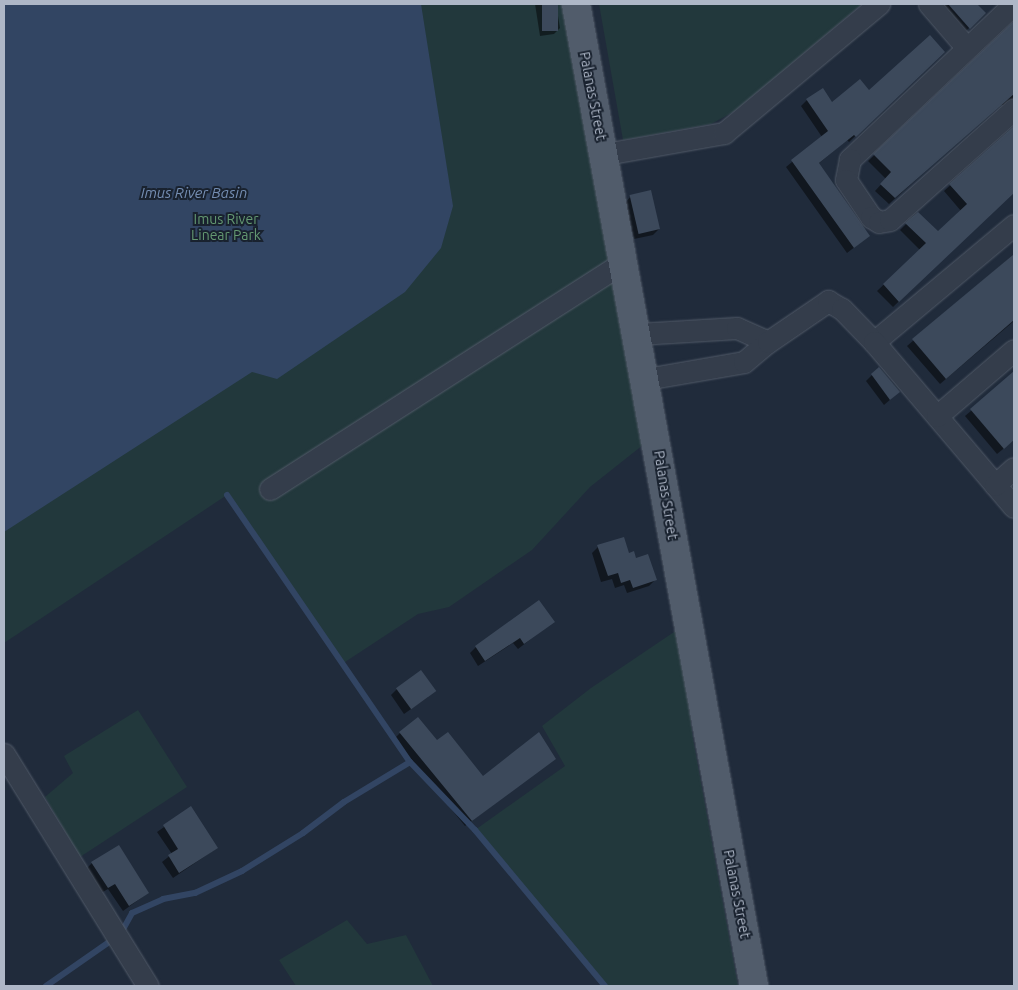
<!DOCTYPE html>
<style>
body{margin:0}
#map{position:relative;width:1018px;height:990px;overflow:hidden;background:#202b3b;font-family:Ubuntu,sans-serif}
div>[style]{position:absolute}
.green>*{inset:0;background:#22383c}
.water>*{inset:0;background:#324563}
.shadow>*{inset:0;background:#0007}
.stream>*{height:6px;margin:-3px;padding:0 3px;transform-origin:3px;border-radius:3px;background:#324563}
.building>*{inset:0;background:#3c495b;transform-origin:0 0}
.roads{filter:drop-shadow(0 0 1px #515a68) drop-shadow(0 0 1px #515a68)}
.minor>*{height:21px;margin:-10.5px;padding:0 10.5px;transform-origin:10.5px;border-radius:10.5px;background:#343d4b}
.major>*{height:28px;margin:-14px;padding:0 14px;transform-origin:14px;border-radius:14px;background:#515c6b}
span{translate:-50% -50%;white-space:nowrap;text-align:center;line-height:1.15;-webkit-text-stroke:4px #19222f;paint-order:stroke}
.street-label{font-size:14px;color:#aeb7c7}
.park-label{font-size:14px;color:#649972}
.water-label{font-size:15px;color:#748db2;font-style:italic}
.frame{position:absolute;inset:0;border:5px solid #aeb7c7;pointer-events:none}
</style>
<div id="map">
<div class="green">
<i style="clip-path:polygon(4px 4px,567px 4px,648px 441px,590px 487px,532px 550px,449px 607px,418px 614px,342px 664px,227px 495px,4px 643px)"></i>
<i style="clip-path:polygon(599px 4px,862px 4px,735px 111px,711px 124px,623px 140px)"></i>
<i style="clip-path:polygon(680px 628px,693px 739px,738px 986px,605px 986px,475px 830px,565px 766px,542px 726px,591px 688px)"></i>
<i style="clip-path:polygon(138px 710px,187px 787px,80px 857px,45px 797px,73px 773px,64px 756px)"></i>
<i style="clip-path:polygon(347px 920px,367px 944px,406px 935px,433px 986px,296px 986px,279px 960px)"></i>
</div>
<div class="water">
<i style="clip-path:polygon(4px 4px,421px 4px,453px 206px,441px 248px,405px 292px,277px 379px,252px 372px,4px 532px)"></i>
</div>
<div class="shadow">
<i style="clip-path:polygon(535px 4px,556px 4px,560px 28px,554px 34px,540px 36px)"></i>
<i style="clip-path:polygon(937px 4px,976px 4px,984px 13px,963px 34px)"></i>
<i style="clip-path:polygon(1014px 23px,1014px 105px,998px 105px,889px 204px,875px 191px,886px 179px,868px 161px)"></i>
<i style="clip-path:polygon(943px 52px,849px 142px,847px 140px,818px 164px,869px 236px,847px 253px,786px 167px,822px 137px,801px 106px,807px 100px,832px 104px,869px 91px)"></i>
<i style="clip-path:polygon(1014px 127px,1014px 191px,893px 307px,877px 291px,920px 250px,900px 230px,906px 224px,938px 233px,961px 211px,944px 191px)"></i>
<i style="clip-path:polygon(631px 196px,659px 229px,653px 235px,634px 239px,625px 203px)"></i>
<i style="clip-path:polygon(1014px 254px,1014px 321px,940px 384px,907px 346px)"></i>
<i style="clip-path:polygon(1014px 374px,1014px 440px,997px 454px,965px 416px)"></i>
<i style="clip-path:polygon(872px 375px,899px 392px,884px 405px,866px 381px)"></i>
<i style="clip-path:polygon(598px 547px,628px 554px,655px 580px,649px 586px,627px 593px,624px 585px,615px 588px,612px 579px,601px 582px,592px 553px)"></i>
<i style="clip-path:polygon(553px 622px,518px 649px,513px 643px,478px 666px,470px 653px,476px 647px)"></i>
<i style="clip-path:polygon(397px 689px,428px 697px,404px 714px,391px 695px)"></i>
<i style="clip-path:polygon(400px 733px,437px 742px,483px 778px,555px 758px,465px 826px,394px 739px)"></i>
<i style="clip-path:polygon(191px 808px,217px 848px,173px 878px,162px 862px,172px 854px,157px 832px)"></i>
<i style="clip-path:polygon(92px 863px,148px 893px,123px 911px,108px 889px,101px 893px,86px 869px)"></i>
</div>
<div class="stream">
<i style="left:227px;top:495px;width:324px;rotate:55.6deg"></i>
<i style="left:410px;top:762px;width:94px;rotate:46.3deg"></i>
<i style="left:475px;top:830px;width:203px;rotate:50.2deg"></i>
<i style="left:121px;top:933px;width:23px;rotate:-61deg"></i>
<i style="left:132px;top:913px;width:34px;rotate:-24deg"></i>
<i style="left:163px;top:899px;width:33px;rotate:-11deg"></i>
<i style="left:195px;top:893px;width:52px;rotate:-25.1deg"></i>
<i style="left:242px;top:871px;width:72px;rotate:-31.9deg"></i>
<i style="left:303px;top:833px;width:51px;rotate:-37.1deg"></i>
<i style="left:344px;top:802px;width:77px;rotate:-31.2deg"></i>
<i style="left:46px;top:986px;width:80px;rotate:-34.9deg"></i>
</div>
<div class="building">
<i style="left:542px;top:4px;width:16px;height:27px"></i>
<i style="clip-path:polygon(948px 4px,977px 4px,986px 13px,970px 29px)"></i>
<i style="clip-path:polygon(1014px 21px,1014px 94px,895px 198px,880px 184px,891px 172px,873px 154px)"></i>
<i style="clip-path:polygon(930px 35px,945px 52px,856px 137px,854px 135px,819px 163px,870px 236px,854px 248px,791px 160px,828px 131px,806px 99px,823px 88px,832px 102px,860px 79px,869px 90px)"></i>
<i style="clip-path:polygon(1014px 126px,1014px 193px,899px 302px,883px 284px,926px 243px,905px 223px,918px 212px,938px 231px,967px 204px,949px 184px)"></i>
<i style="left:651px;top:190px;width:40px;height:22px;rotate:77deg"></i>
<i style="clip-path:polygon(1014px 254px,1014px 320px,946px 379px,912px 339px)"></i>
<i style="clip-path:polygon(879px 367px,900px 392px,890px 400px,871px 374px)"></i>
<i style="clip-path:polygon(1014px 371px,1014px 440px,1004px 449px,970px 409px)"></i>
<i style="clip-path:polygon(624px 537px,629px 553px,634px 551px,636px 558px,648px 554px,657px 580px,633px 588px,630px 580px,621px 583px,618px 573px,608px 576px,597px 545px)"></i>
<i style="clip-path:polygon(539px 600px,555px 622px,524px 644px,520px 638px,485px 661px,475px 646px)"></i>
<i style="left:421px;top:670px;width:26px;height:31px;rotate:54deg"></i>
<i style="clip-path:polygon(418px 717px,437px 740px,448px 732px,483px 776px,539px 732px,556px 759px,472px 821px,399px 732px)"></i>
<i style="clip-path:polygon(191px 806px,218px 848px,179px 873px,168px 855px,178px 849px,163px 825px)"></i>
<i style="clip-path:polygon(119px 845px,149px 893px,129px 906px,115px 884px,108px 888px,91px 862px)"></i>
</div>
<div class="roads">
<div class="minor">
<i style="left:929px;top:4px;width:57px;rotate:49.3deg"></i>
<i style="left:1014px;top:4px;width:226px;rotate:136.6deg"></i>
<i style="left:850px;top:159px;width:21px;rotate:101deg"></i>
<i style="left:846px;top:180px;width:45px;rotate:56deg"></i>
<i style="left:871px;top:217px;width:9px;rotate:32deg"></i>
<i style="left:879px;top:222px;width:11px;rotate:-10deg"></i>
<i style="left:890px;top:220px;width:166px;rotate:-41.8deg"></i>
<i style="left:605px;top:154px;width:121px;rotate:-10deg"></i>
<i style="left:724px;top:133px;width:202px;rotate:-39.8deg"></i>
<i style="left:638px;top:334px;width:99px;rotate:-3.5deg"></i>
<i style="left:737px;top:328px;width:34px;rotate:24deg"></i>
<i style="left:874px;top:342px;width:182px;rotate:-39.9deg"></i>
<i style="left:646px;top:379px;width:99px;rotate:-9.8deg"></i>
<i style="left:744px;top:362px;width:31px;rotate:-40deg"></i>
<i style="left:768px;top:342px;width:73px;rotate:-34.3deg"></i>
<i style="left:828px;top:301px;width:16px;rotate:30deg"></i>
<i style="left:842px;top:309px;width:46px;rotate:45.9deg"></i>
<i style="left:874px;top:342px;width:216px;rotate:49.7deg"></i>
<i style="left:937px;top:416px;width:101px;rotate:-40.6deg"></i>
<i style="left:995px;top:485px;width:25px;rotate:-42deg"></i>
<i style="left:270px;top:489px;width:422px;rotate:-32.7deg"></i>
<i style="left:4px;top:754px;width:273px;rotate:58.2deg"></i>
</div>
<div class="major">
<i style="left:576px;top:4px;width:998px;rotate:79.73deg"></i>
</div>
</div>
<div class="street-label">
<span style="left:593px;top:96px;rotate:79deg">Palanas Street</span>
<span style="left:666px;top:495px;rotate:81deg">Palanas Street</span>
<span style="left:737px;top:894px;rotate:79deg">Palanas Street</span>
</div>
<div class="park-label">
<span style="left:226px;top:227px">Imus River<br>Linear Park</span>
</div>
<div class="water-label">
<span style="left:194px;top:193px">Imus River Basin</span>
</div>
<div class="frame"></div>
</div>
